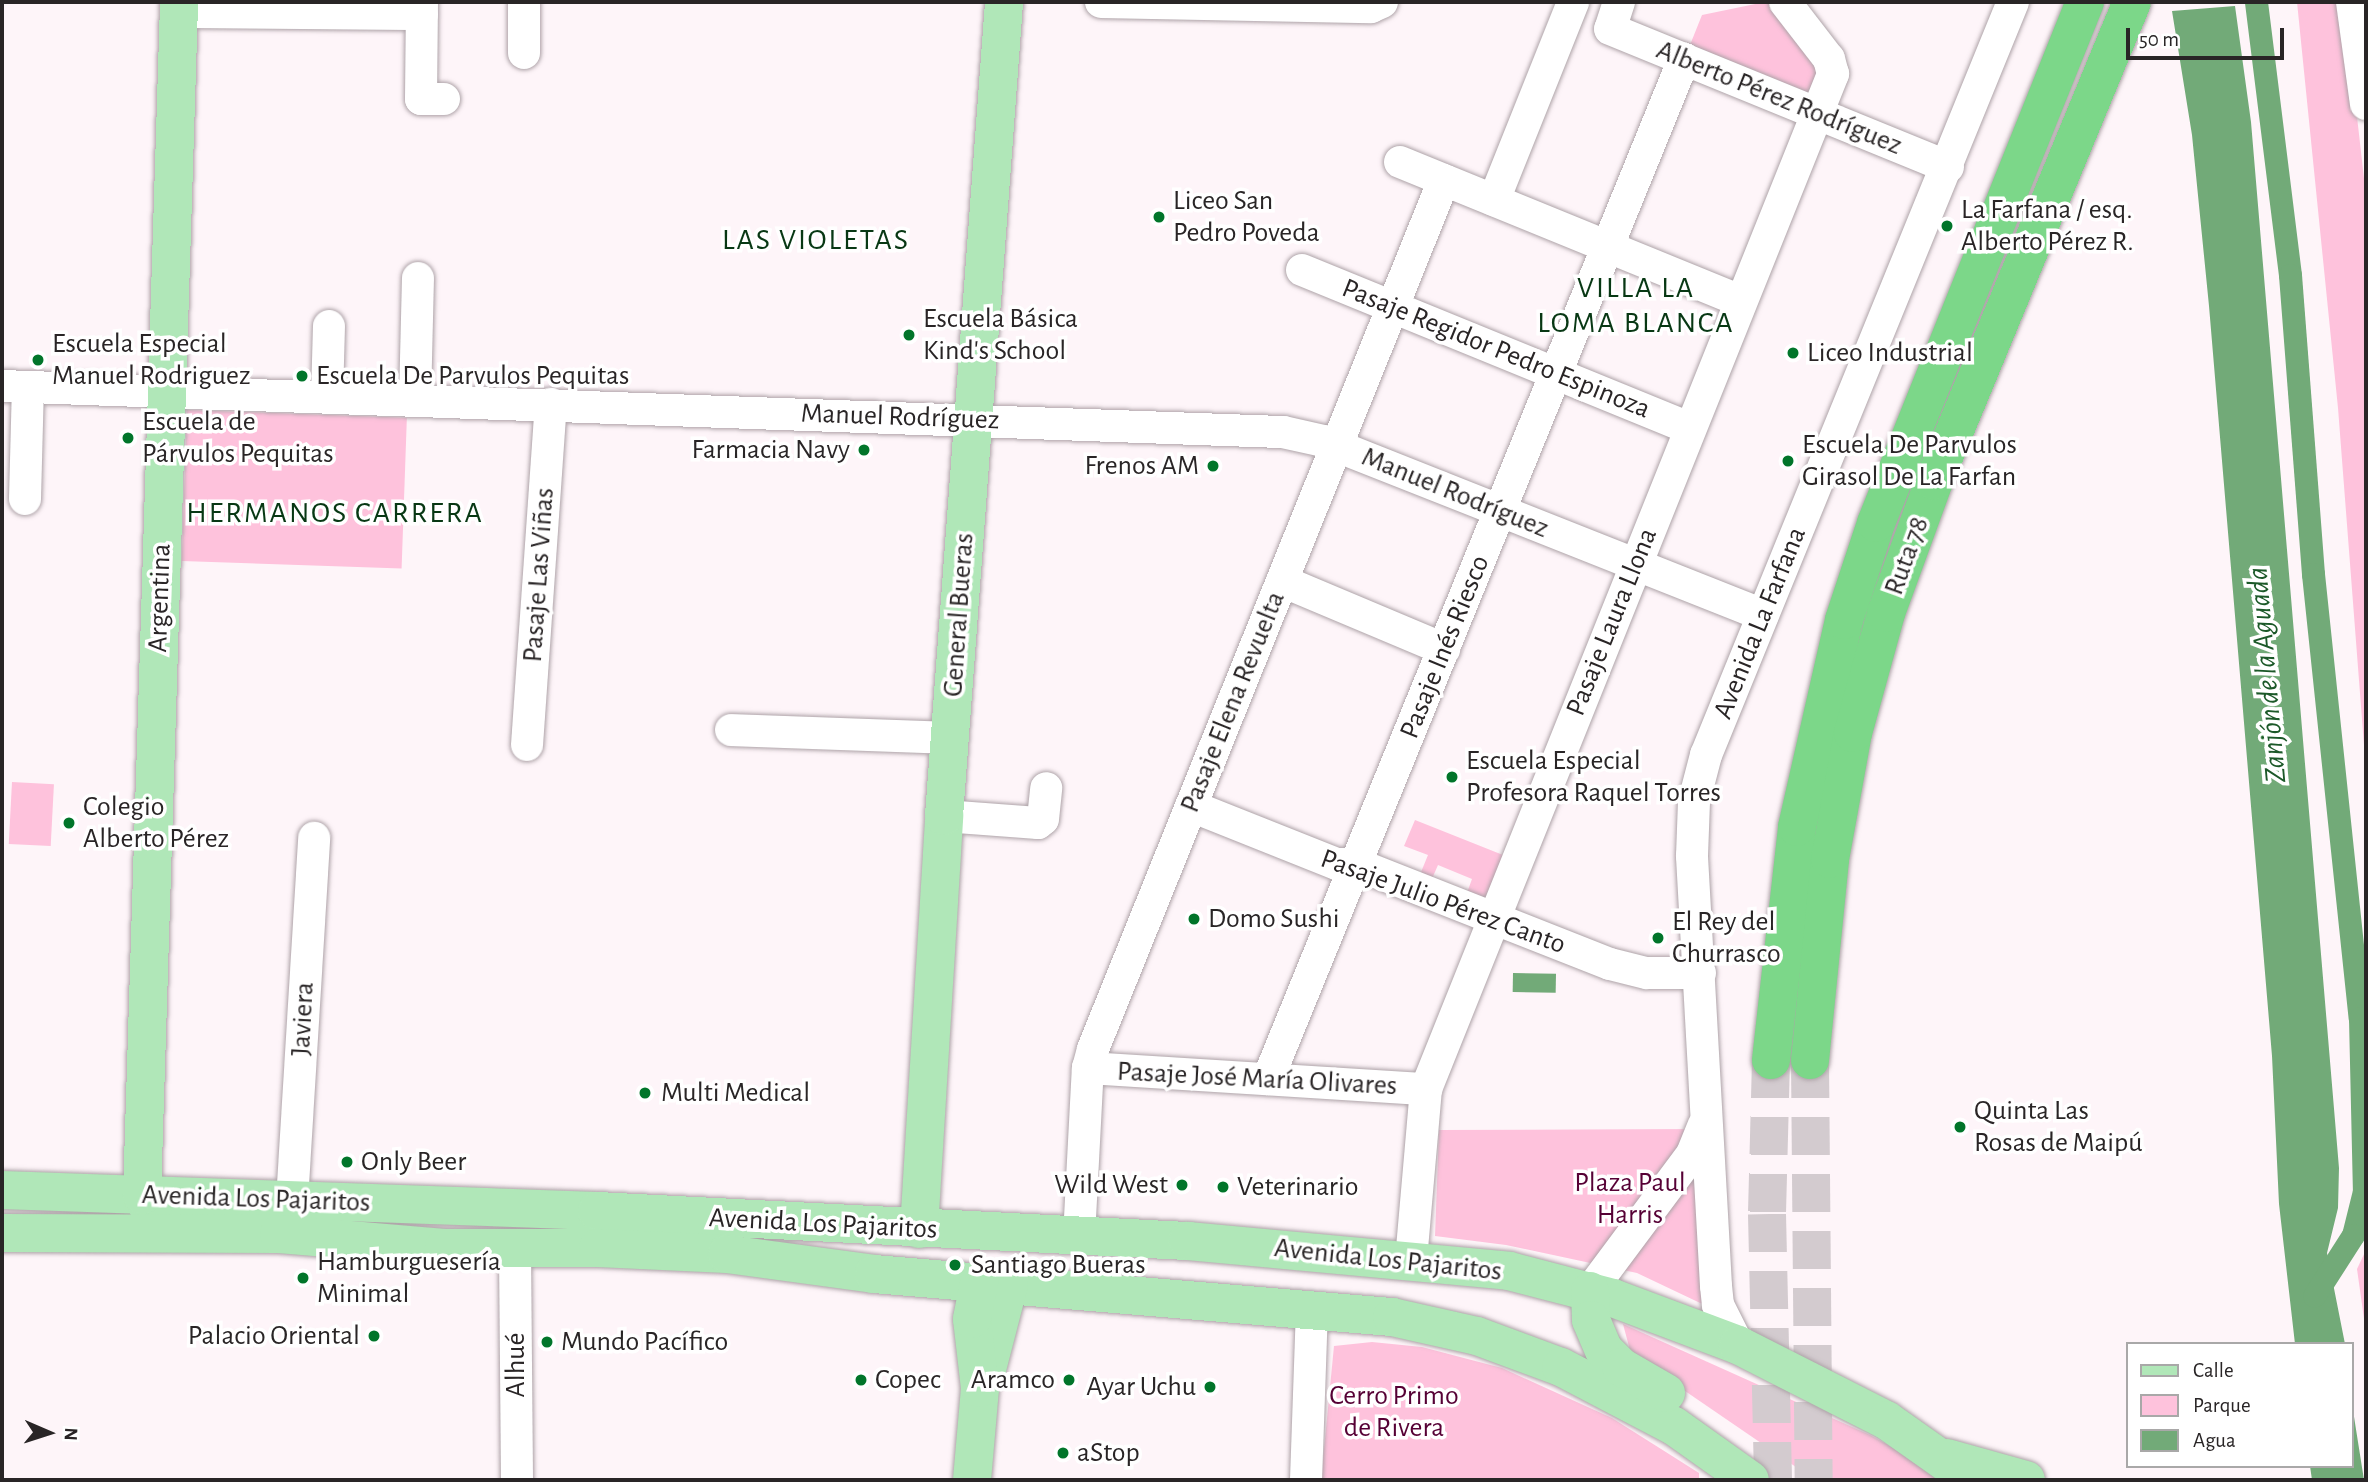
<!DOCTYPE html>
<meta charset="utf-8">
<style>
body{margin:0}
#map{position:relative;width:2368px;height:1482px;overflow:hidden;background:#fef5f9;font-family:"Alegreya Sans",sans-serif}
div>[style]{position:absolute}
.green>*{inset:0;background:#fec2dc;transform-origin:0 0}
.water>*{inset:0;background:#72aa78;transform-origin:0 0}
.canal>*{height:23px;margin:-11.5px;padding:0 11.5px;transform-origin:11.5px;border-radius:11.5px;background:#72aa78}
.highway-tunnel>*{height:38px;margin-top:-19px;transform-origin:0;background:repeating-linear-gradient(90deg,#d3cbcf 0 38px,transparent 0 57px)}
.roads{filter:drop-shadow(0 0 2px #aea3a8) drop-shadow(0 0 2px #aea3a8)}
.minor>*{height:32px;margin:-16px;padding:0 16px;transform-origin:16px;border-radius:16px;background:#fff}
.major>*{height:38px;margin:-19px;padding:0 19px;transform-origin:19px;border-radius:19px;background:#b0e7b8}
.highway>*{height:38px;margin:-19px;padding:0 19px;transform-origin:19px;border-radius:19px;background:#7cd789}
.dots>*{width:19px;height:19px;translate:-50% -50%;box-sizing:border-box;border:4px solid #fff;border-radius:50%}
span{translate:-50% -50%;white-space:nowrap;text-align:center;line-height:1.15;-webkit-text-stroke:7px #fff;paint-order:stroke}
.street-label{font-size:28px;color:#292526}
.poi-label{font-size:28px;color:#292526}
.left{translate:0 -50%;text-align:left}
.right{translate:-100% -50%;text-align:right}
.park-label{font-size:28px;color:#560035}
.neighbourhood-label{font-size:30px;color:#083814;letter-spacing:2px}
.water-label{font-size:30px;color:#1c5929;font-style:italic}
.frame{position:absolute;inset:0;border:4px solid #292526;pointer-events:none}
.legend{position:absolute;left:2126px;top:1342px;width:228px;height:126px;box-sizing:border-box;background:#fff;border:2px solid #a9a8a8;margin:0;padding:9px 12px;list-style:none;font-size:21px;color:#292526}
.legend li{display:flex;align-items:center;gap:14px;height:35px}
.legend b{width:35px;border:2px solid #a9a8a8}
.north{position:absolute;left:14px;top:1398px;width:70px;height:70px;-webkit-text-stroke:5px #fff;paint-order:stroke;rotate:93deg;font-size:19px;font-weight:700;line-height:28px;text-align:center;color:#292526}
.north::after{content:'';display:block;margin:auto;width:24px;height:32px;background:#292526;clip-path:polygon(50% 0,100% 100%,50% 72%,0 100%)}
.scale{position:absolute;left:2126px;top:28px;width:158px;height:32px;box-sizing:border-box;border:4px solid #292526;border-top:0;padding-left:9px;font-size:21px;line-height:24px;white-space:nowrap;color:#292526;-webkit-text-stroke:5px #fff;paint-order:stroke}
</style>
<div id="map">
<div class="green">
<i style="clip-path:polygon(1765px 2px,1774px 4px,1825px 70px,1812px 101px,1688px 50px,1702px 15px)"></i>
<i style="clip-path:polygon(2297px 2px,2344px 2px,2366px 196px,2366px 771px,2338px 408px)"></i>
<i style="left:187px;top:410px;width:220px;height:151px;rotate:2deg"></i>
<i style="left:12px;top:782px;width:42px;height:62px;rotate:3deg"></i>
<i style="clip-path:polygon(1415px 820px,1508px 857px,1486px 910px,1464px 901px,1472px 879px,1438px 865px,1431px 881px,1419px 877px,1428px 855px,1404px 846px)"></i>
<i style="clip-path:polygon(1697px 1129px,1717px 1311px,1637px 1273px,1506px 1245px,1435px 1236px,1439px 1130px)"></i>
<i style="clip-path:polygon(2366px 1250px,2366px 1333px,2357px 1269px)"></i>
<i style="clip-path:polygon(1623px 1324px,1870px 1435px,1917px 1461px,1937px 1480px,1815px 1480px,1631px 1354px)"></i>
<i style="clip-path:polygon(1372px 1342px,1422px 1347px,1502px 1368px,1612px 1418px,1699px 1473px,1699px 1480px,1321px 1480px,1334px 1346px)"></i>
</div>
<div class="water">
<i style="clip-path:polygon(2235px 6px,2251px 122px,2339px 1168px,2338px 1208px,2327px 1253px,2345px 1344px,2295px 1344px,2279px 1204px,2272px 1056px,2209px 306px,2192px 135px,2172px 11px)"></i>
<i style="left:1513px;top:973px;width:43px;height:19px;rotate:1deg"></i>
<i style="clip-path:polygon(2352px 1404px,2364px 1480px,2312px 1480px,2310px 1466px,2352px 1466px)"></i>
</div>
<div class="canal">
<i style="left:2256px;top:2px;width:275px;rotate:82.9deg"></i>
<i style="left:2290px;top:275px;width:300px;rotate:85.6deg"></i>
<i style="left:2313px;top:574px;width:446px;rotate:84deg"></i>
<i style="left:2360px;top:1018px;width:173px;rotate:88.7deg"></i>
<i style="left:2364px;top:1191px;width:45px;rotate:104deg"></i>
<i style="left:2353px;top:1235px;width:72px;rotate:122.6deg"></i>
</div>
<div class="highway-tunnel">
<i style="left:1771px;top:1060px;width:154px;rotate:91.5deg"></i>
<i style="left:1767px;top:1214px;width:266px;rotate:88.7deg"></i>
<i style="left:1810px;top:1060px;width:420px;rotate:89.5deg"></i>
</div>
<div class="roads">
<div class="minor">
<i style="left:422px;top:2px;width:97px;rotate:90.6deg"></i>
<i style="left:421px;top:99px;width:23px"></i>
<i style="left:1101px;top:2px;width:270px;rotate:1.1deg"></i>
<i style="left:1371px;top:7px;width:12px;rotate:-24deg"></i>
<i style="left:1619px;top:2px;width:28px;rotate:108deg"></i>
<i style="left:1610px;top:29px;width:365px;rotate:22.2deg"></i>
<i style="left:2352px;top:2px;width:103px;rotate:82.2deg"></i>
<i style="left:179px;top:12px;width:243px;rotate:0.5deg"></i>
<i style="left:524px;top:53px;width:51px;rotate:-90deg"></i>
<i style="left:1400px;top:162px;width:368px;rotate:22.2deg"></i>
<i style="left:1494px;top:200px;width:213px;rotate:-68.2deg"></i>
<i style="left:1302px;top:270px;width:419px;rotate:22.2deg"></i>
<i style="left:2px;top:386px;width:1282px;rotate:2.06deg"></i>
<i style="left:1283px;top:432px;width:42px;rotate:12.4deg"></i>
<i style="left:1324px;top:441px;width:472px;rotate:21.6deg"></i>
<i style="left:327px;top:397px;width:71px;rotate:-88.4deg"></i>
<i style="left:415px;top:400px;width:122px;rotate:-88.6deg"></i>
<i style="left:25px;top:499px;width:112px;rotate:-88.5deg"></i>
<i style="left:1282px;top:581px;width:176px;rotate:22.8deg"></i>
<i style="left:731px;top:730px;width:219px;rotate:2.1deg"></i>
<i style="left:527px;top:745px;width:342px;rotate:-86deg"></i>
<i style="left:1191px;top:806px;width:157px;rotate:21.7deg"></i>
<i style="left:1337px;top:864px;width:19px"></i>
<i style="left:1356px;top:864px;width:273px;rotate:21.5deg"></i>
<i style="left:1610px;top:964px;width:38px;rotate:14deg"></i>
<i style="left:1647px;top:973px;width:53px"></i>
<i style="left:944px;top:816px;width:94px;rotate:4.3deg"></i>
<i style="left:1038px;top:823px;width:6px;rotate:-39deg"></i>
<i style="left:1043px;top:819px;width:31px;rotate:-84deg"></i>
<i style="left:1088px;top:1068px;width:339px;rotate:3.6deg"></i>
<i style="left:1268px;top:1079px;width:1102px;rotate:-67.81deg"></i>
<i style="left:292px;top:1201px;width:364px;rotate:-86.5deg"></i>
<i style="left:1079px;top:1237px;width:169px;rotate:-87deg"></i>
<i style="left:1088px;top:1068px;width:20px;rotate:-75deg"></i>
<i style="left:1093px;top:1049px;width:937px;rotate:-68.01deg"></i>
<i style="left:515px;top:1250px;width:230px;rotate:89.5deg"></i>
<i style="left:1411px;top:1260px;width:172px;rotate:-85deg"></i>
<i style="left:1426px;top:1089px;width:1094px;rotate:-68.15deg"></i>
<i style="left:1833px;top:74px;width:16px;rotate:-105deg"></i>
<i style="left:1829px;top:59px;width:72px;rotate:-127.7deg"></i>
<i style="left:1590px;top:1291px;width:171px;rotate:-53.3deg"></i>
<i style="left:1692px;top:1154px;width:31px;rotate:-68deg"></i>
<i style="left:1738px;top:1345px;width:45px;rotate:-116.6deg"></i>
<i style="left:1718px;top:1305px;width:19px;rotate:-96deg"></i>
<i style="left:1716px;top:1286px;width:431px;rotate:-93.2deg"></i>
<i style="left:1692px;top:856px;width:55px;rotate:-87.9deg"></i>
<i style="left:1694px;top:801px;width:48px;rotate:-75.4deg"></i>
<i style="left:1706px;top:755px;width:813px;rotate:-67.82deg"></i>
<i style="left:1306px;top:1480px;width:171px;rotate:-88deg"></i>
</div>
<div class="major">
<i style="left:2px;top:1190px;width:595px;rotate:2.02deg"></i>
<i style="left:597px;top:1211px;width:592px;rotate:2.91deg"></i>
<i style="left:1188px;top:1241px;width:322px;rotate:5.3deg"></i>
<i style="left:1509px;top:1271px;width:107px;rotate:14.6deg"></i>
<i style="left:1613px;top:1298px;width:134px;rotate:20.6deg"></i>
<i style="left:1738px;top:1345px;width:166px;rotate:26.9deg"></i>
<i style="left:1886px;top:1420px;width:104px;rotate:35.2deg"></i>
<i style="left:154px;top:1218px;width:26px;rotate:-118deg"></i>
<i style="left:142px;top:1195px;width:1194px;rotate:-88.22deg"></i>
<i style="left:919px;top:1229px;width:414px;rotate:-86.5deg"></i>
<i style="left:944px;top:816px;width:816px;rotate:-85.78deg"></i>
<i style="left:2px;top:1233px;width:277px;rotate:0.2deg"></i>
<i style="left:279px;top:1234px;width:166px;rotate:4.8deg"></i>
<i style="left:444px;top:1248px;width:154px"></i>
<i style="left:598px;top:1248px;width:129px;rotate:2.7deg"></i>
<i style="left:727px;top:1254px;width:148px;rotate:7.7deg"></i>
<i style="left:874px;top:1274px;width:520px;rotate:4.75deg"></i>
<i style="left:1392px;top:1317px;width:87px;rotate:12.6deg"></i>
<i style="left:1477px;top:1336px;width:90px;rotate:20.3deg"></i>
<i style="left:1561px;top:1367px;width:127px;rotate:27.6deg"></i>
<i style="left:1674px;top:1426px;width:93px;rotate:35.4deg"></i>
<i style="left:1590px;top:1291px;width:29px;rotate:88deg"></i>
<i style="left:1591px;top:1320px;width:33px;rotate:67deg"></i>
<i style="left:1604px;top:1350px;width:24px;rotate:45deg"></i>
<i style="left:1621px;top:1367px;width:52px;rotate:30deg"></i>
<i style="left:986px;top:1373px;width:92px;rotate:-75.5deg"></i>
<i style="left:1947px;top:1458px;width:82px;rotate:15.6deg"></i>
<i style="left:972px;top:1480px;width:92px;rotate:-85deg"></i>
<i style="left:980px;top:1388px;width:69px;rotate:-96.6deg"></i>
<i style="left:972px;top:1319px;width:38px;rotate:-79deg"></i>
</div>
<div class="highway">
<i style="left:1771px;top:1060px;width:234px;rotate:-83.6deg"></i>
<i style="left:1797px;top:827px;width:212px;rotate:-77.2deg"></i>
<i style="left:1844px;top:620px;width:102px;rotate:-71.7deg"></i>
<i style="left:1876px;top:523px;width:561px;rotate:-68.14deg"></i>
<i style="left:1810px;top:1060px;width:202px;rotate:-84.3deg"></i>
<i style="left:1830px;top:859px;width:128px;rotate:-79.7deg"></i>
<i style="left:1853px;top:733px;width:124px;rotate:-74.6deg"></i>
<i style="left:1886px;top:613px;width:140px;rotate:-70deg"></i>
<i style="left:1934px;top:481px;width:518px;rotate:-67.54deg"></i>
</div>
</div>
<div class="dots">
<i style="left:1159px;top:217px;background:#01752a"></i>
<i style="left:1947px;top:226px;background:#01752a"></i>
<i style="left:909px;top:335px;background:#01752a"></i>
<i style="left:1793px;top:353px;background:#01752a"></i>
<i style="left:38px;top:360px;background:#01752a"></i>
<i style="left:302px;top:376px;background:#01752a"></i>
<i style="left:128px;top:438px;background:#01752a"></i>
<i style="left:864px;top:450px;background:#01752a"></i>
<i style="left:1788px;top:461px;background:#01752a"></i>
<i style="left:1213px;top:466px;background:#01752a"></i>
<i style="left:1452px;top:777px;background:#01752a"></i>
<i style="left:69px;top:823px;background:#01752a"></i>
<i style="left:1194px;top:919px;background:#01752a"></i>
<i style="left:1658px;top:938px;background:#01752a"></i>
<i style="left:645px;top:1093px;background:#01752a"></i>
<i style="left:1960px;top:1127px;background:#01752a"></i>
<i style="left:347px;top:1162px;background:#01752a"></i>
<i style="left:1182px;top:1185px;background:#01752a"></i>
<i style="left:1223px;top:1187px;background:#01752a"></i>
<i style="left:955px;top:1265px;background:#01752a"></i>
<i style="left:303px;top:1278px;background:#01752a"></i>
<i style="left:374px;top:1336px;background:#01752a"></i>
<i style="left:547px;top:1342px;background:#01752a"></i>
<i style="left:861px;top:1380px;background:#01752a"></i>
<i style="left:1069px;top:1380px;background:#01752a"></i>
<i style="left:1210px;top:1387px;background:#01752a"></i>
<i style="left:1063px;top:1453px;background:#01752a"></i>
</div>
<div class="street-label">
<span style="left:1779px;top:98px;rotate:22deg">Alberto Pérez Rodríguez</span>
<span style="left:1496px;top:349px;rotate:22deg">Pasaje Regidor Pedro Espinoza</span>
<span style="left:900px;top:417px;rotate:2deg">Manuel Rodríguez</span>
<span style="left:1455px;top:493px;rotate:22deg">Manuel Rodríguez</span>
<span style="left:1907px;top:556px;rotate:-70deg">Ruta 78</span>
<span style="left:539px;top:575px;rotate:-86deg">Pasaje Las Viñas</span>
<span style="left:160px;top:598px;rotate:-88deg">Argentina</span>
<span style="left:959px;top:615px;rotate:-86deg">General Bueras</span>
<span style="left:1612px;top:622px;rotate:-68deg">Pasaje Laura Llona</span>
<span style="left:1760px;top:623px;rotate:-68deg">Avenida La Farfana</span>
<span style="left:1445px;top:647px;rotate:-68deg">Pasaje Inés Riesco</span>
<span style="left:1233px;top:702px;rotate:-68deg">Pasaje Elena Revuelta</span>
<span style="left:1443px;top:902px;rotate:20deg">Pasaje Julio Pérez Canto</span>
<span style="left:303px;top:1019px;rotate:-87deg">Javiera</span>
<span style="left:1257px;top:1079px;rotate:3deg">Pasaje José María Olivares</span>
<span style="left:256px;top:1199px;rotate:2deg">Avenida Los Pajaritos</span>
<span style="left:823px;top:1224px;rotate:3deg">Avenida Los Pajaritos</span>
<span style="left:1388px;top:1260px;rotate:6deg">Avenida Los Pajaritos</span>
<span style="left:516px;top:1365px;rotate:-90deg">Alhué</span>
</div>
<div class="poi-label">
<span class="left" style="left:1173px;top:217px">Liceo San<br>Pedro Poveda</span>
<span class="left" style="left:1961px;top:226px">La Farfana / esq.<br>Alberto Pérez R.</span>
<span class="left" style="left:923px;top:335px">Escuela Básica<br>Kind's School</span>
<span class="left" style="left:52px;top:360px">Escuela Especial<br>Manuel Rodriguez</span>
<span class="left" style="left:1807px;top:353px">Liceo Industrial</span>
<span class="left" style="left:316px;top:376px">Escuela De Parvulos Pequitas</span>
<span class="left" style="left:142px;top:438px">Escuela de<br>Párvulos Pequitas</span>
<span class="left" style="left:1802px;top:461px">Escuela De Parvulos<br>Girasol De La Farfan</span>
<span class="right" style="left:850px;top:450px">Farmacia Navy</span>
<span class="right" style="left:1199px;top:466px">Frenos AM</span>
<span class="left" style="left:1466px;top:777px">Escuela Especial<br>Profesora Raquel Torres</span>
<span class="left" style="left:83px;top:823px">Colegio<br>Alberto Pérez</span>
<span class="left" style="left:1208px;top:919px">Domo Sushi</span>
<span class="left" style="left:1672px;top:938px">El Rey del<br>Churrasco</span>
<span class="left" style="left:661px;top:1093px">Multi Medical</span>
<span class="left" style="left:1974px;top:1127px">Quinta Las<br>Rosas de Maipú</span>
<span class="left" style="left:361px;top:1162px">Only Beer</span>
<span class="right" style="left:1168px;top:1185px">Wild West</span>
<span class="left" style="left:1237px;top:1187px">Veterinario</span>
<span class="left" style="left:317px;top:1278px">Hamburguesería<br>Minimal</span>
<span class="left" style="left:971px;top:1265px">Santiago Bueras</span>
<span class="right" style="left:360px;top:1336px">Palacio Oriental</span>
<span class="left" style="left:561px;top:1342px">Mundo Pacífico</span>
<span class="left" style="left:875px;top:1380px">Copec</span>
<span class="right" style="left:1055px;top:1380px">Aramco</span>
<span class="right" style="left:1196px;top:1387px">Ayar Uchu</span>
<span class="left" style="left:1077px;top:1453px">aStop</span>
</div>
<div class="park-label">
<span style="left:1630px;top:1199px">Plaza Paul<br>Harris</span>
<span style="left:1394px;top:1412px">Cerro Primo<br>de Rivera</span>
</div>
<div class="neighbourhood-label">
<span style="left:816px;top:240px">LAS VIOLETAS</span>
<span style="left:1636px;top:305px">VILLA LA<br>LOMA BLANCA</span>
<span style="left:335px;top:513px">HERMANOS CARRERA</span>
</div>
<div class="water-label">
<span style="left:2267px;top:675px;rotate:-95deg">Zanjón de la Aguada</span>
</div>
<div class="frame"></div>
<ul class="legend">
<li><b style="height:9px;background:#b0e7b8"></b>Calle</li>
<li><b style="height:19px;background:#fec2dc"></b>Parque</li>
<li><b style="height:19px;background:#72aa78"></b>Agua</li>
</ul>
<div class="north">N</div>
<div class="scale">50 m</div>
</div>
